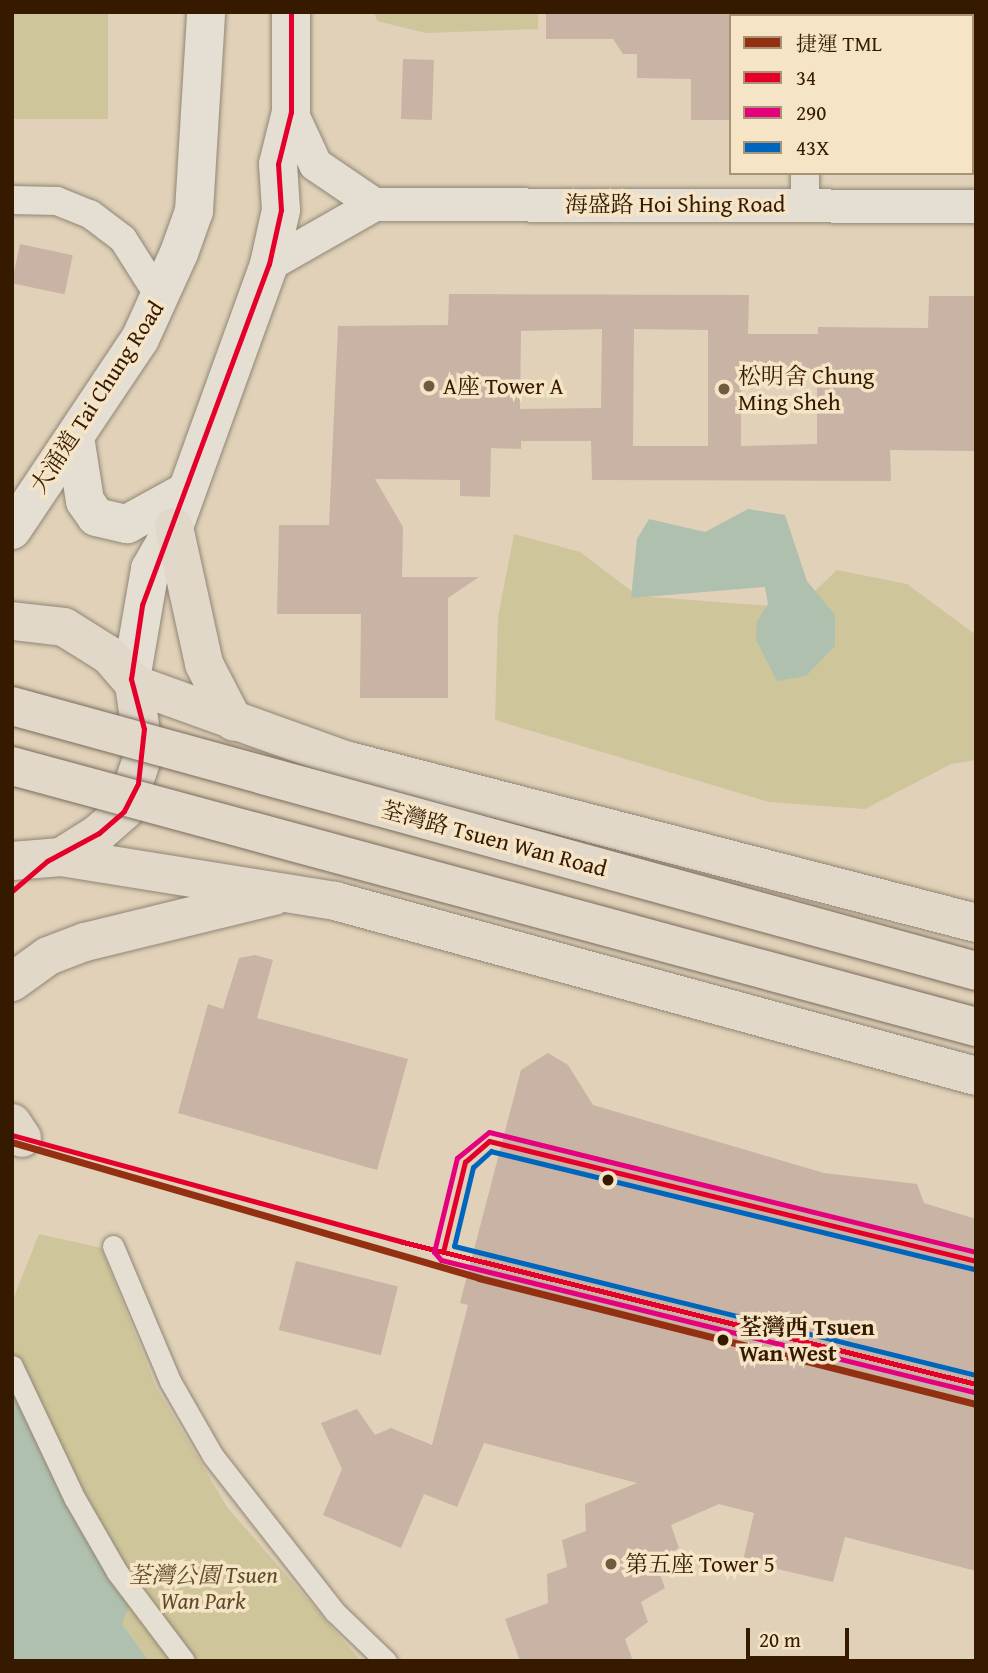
<!DOCTYPE html>
<meta charset="utf-8">
<style>
body{margin:0}
#map{position:relative;width:988px;height:1673px;overflow:hidden;background:#e0d1b8;font-family:"Gentium Book Plus","Noto Serif TC",serif}
div>[style]{position:absolute}
.green>*{inset:0;background:#cfc59a;transform-origin:0 0}
.water>*{inset:0;background:#b0c0ae}
.pier>*{inset:0;background:#e0d1b8;transform-origin:0 0}
.building>*{inset:0;background:#c9b3a5;transform-origin:0 0}
.roads{filter:drop-shadow(0 0 2px #918674) drop-shadow(0 0 2px #918674)}
.pedestrian>*{height:21px;margin:-10.5px;padding:0 10.5px;transform-origin:10.5px;border-radius:10.5px;background:#e5ded2}
.minor>*{height:28px;margin:-14px;padding:0 14px;transform-origin:14px;border-radius:14px;background:#e5ded2}
.tertiary>*{height:33px;margin:-16.5px;padding:0 16.5px;transform-origin:16.5px;border-radius:16.5px;background:#e5ded2}
.secondary>*{height:38px;margin:-19px;padding:0 19px;transform-origin:19px;border-radius:19px;background:#e5ded2}
.primary>*{height:38px;margin:-19px;padding:0 19px;transform-origin:19px;border-radius:19px;background:#e1d8ca}
.motorway>*{height:38px;margin:-19px;padding:0 19px;transform-origin:19px;border-radius:19px;background:#e1d8ca}
.bridges{filter:drop-shadow(0 0 2px #796c5c) drop-shadow(0 0 2px #796c5c)}
.motorway-bridge>*{height:38px;margin:-19px;padding:0 19px;transform-origin:19px;border-radius:19px;background:#e1d8ca}
.bus-1>*{height:5px;margin:-2.5px;padding:0 2.5px;transform-origin:2.5px;border-radius:2.5px;background:#e4002b}
.bus-2>*{height:5px;margin:-2.5px;padding:0 2.5px;transform-origin:2.5px;border-radius:2.5px;background:#e5007d}
.bus-3>*{height:5px;margin:-2.5px;padding:0 2.5px;transform-origin:2.5px;border-radius:2.5px;background:#0065bd}
.metro-1>*{height:7px;margin:-3.5px;padding:0 3.5px;transform-origin:3.5px;border-radius:3.5px;background:#923011}
.dots>*{width:19px;height:19px;translate:-50% -50%;box-sizing:border-box;border:4px solid #f6e4c6;border-radius:50%}
span{translate:-50% -50%;white-space:nowrap;text-align:center;line-height:1.15;-webkit-text-stroke:7px #f6e4c6;paint-order:stroke}
.street-label{font-size:23px;color:#351a00}
.poi-label{font-size:23px;color:#351a00}
.left{translate:0 -50%;text-align:left}
.stop-label{font-size:23px;color:#351a00;font-weight:700}
.park-label{font-size:23px;color:#5f4a27;font-style:italic}
.frame{position:absolute;inset:0;border:14px solid #351a00;pointer-events:none}
.legend{position:absolute;left:729px;top:14px;width:245px;height:161px;box-sizing:border-box;background:#f6e4c6;border:2px solid #a99377;margin:0;padding:9px 12px;list-style:none;font-size:21px;color:#351a00}
.legend li{display:flex;align-items:center;gap:14px;height:35px}
.legend b{width:35px;border:2px solid #a99377}
.scale{position:absolute;left:746px;top:1628px;width:103px;height:32px;box-sizing:border-box;border:4px solid #351a00;border-top:0;padding-left:9px;font-size:21px;line-height:24px;white-space:nowrap;color:#351a00;-webkit-text-stroke:5px #f6e4c6;paint-order:stroke}
</style>
<div id="map">
<div class="green">
<i style="left:12px;top:12px;width:96px;height:107px"></i>
<i style="clip-path:polygon(374px 12px,538px 12px,538px 29px,426px 33px,377px 21px)"></i>
<i style="clip-path:polygon(514px 534px,580px 552px,638px 596px,797px 608px,837px 570px,907px 584px,976px 635px,976px 760px,951px 764px,865px 809px,769px 802px,495px 720px,498px 617px)"></i>
<i style="clip-path:polygon(39px 1234px,101px 1248px,156px 1387px,227px 1507px,361px 1661px,149px 1661px,122px 1624px,12px 1391px,12px 1302px)"></i>
</div>
<div class="water">
<i style="clip-path:polygon(748px 509px,785px 515px,807px 581px,835px 615px,835px 646px,806px 676px,777px 681px,756px 640px,757px 621px,768px 604px,765px 587px,631px 598px,637px 539px,649px 519px,705px 532px)"></i>
<i style="clip-path:polygon(12px 1391px,132px 1599px,122px 1624px,149px 1661px,12px 1661px)"></i>
</div>
<div class="pier">
<i style="left:166px;top:12px;width:171px;height:148px"></i>
</div>
<div class="building">
<i style="clip-path:polygon(546px 12px,731px 12px,731px 120px,691px 120px,691px 79px,637px 78px,637px 54px,623px 54px,613px 39px,546px 39px)"></i>
<i style="left:403px;top:59px;width:31px;height:60px;rotate:2deg"></i>
<i style="left:20px;top:244px;width:54px;height:40px;rotate:12deg"></i>
<i style="clip-path:polygon(evenodd,449px 294px,749px 295px,748px 334px,818px 334px,818px 327px,928px 328px,929px 296px,976px 296px,976px 451px,890px 450px,891px 481px,592px 480px,591px 441px,521px 441px,521px 449px,491px 448px,490px 497px,460px 496px,460px 480px,375px 479px,403px 527px,402px 577px,479px 577px,448px 598px,448px 698px,360px 698px,361px 614px,277px 614px,279px 525px,329px 525px,338px 326px,448px 325px,449px 294px,602px 329px,601px 408px,520px 409px,521px 331px,602px 329px,449px 294px,634px 329px,708px 330px,708px 446px,633px 446px,634px 329px,449px 294px,741px 368px,817px 369px,817px 444px,741px 446px,741px 368px)"></i>
<i style="clip-path:polygon(255px 955px,273px 960px,257px 1018px,408px 1059px,377px 1170px,178px 1113px,208px 1004px,223px 1009px,239px 958px)"></i>
<i style="clip-path:polygon(548px 1053px,568px 1065px,593px 1105px,824px 1173px,917px 1184px,924px 1203px,976px 1219px,976px 1571px,845px 1537px,833px 1582px,743px 1561px,754px 1513px,719px 1504px,671px 1525px,679px 1548px,655px 1561px,665px 1588px,641px 1602px,648px 1622px,625px 1639px,633px 1661px,520px 1661px,505px 1619px,548px 1603px,547px 1574px,567px 1567px,562px 1540px,586px 1531px,585px 1504px,637px 1483px,484px 1443px,457px 1507px,424px 1494px,401px 1548px,323px 1515px,342px 1469px,321px 1423px,357px 1409px,375px 1435px,391px 1428px,432px 1445px,468px 1305px,460px 1303px,521px 1070px)"></i>
<i style="left:296px;top:1261px;width:105px;height:71px;rotate:14deg"></i>
</div>
<div class="roads">
<div class="pedestrian">
<i style="left:113px;top:1246px;width:147px;rotate:67.1deg"></i>
<i style="left:170px;top:1381px;width:86px;rotate:60.2deg"></i>
<i style="left:213px;top:1456px;width:198px;rotate:52deg"></i>
<i style="left:335px;top:1612px;width:71px;rotate:43.9deg"></i>
<i style="left:12px;top:1366px;width:147px;rotate:64.7deg"></i>
<i style="left:75px;top:1499px;width:84px;rotate:60.1deg"></i>
<i style="left:117px;top:1572px;width:111px;rotate:53deg"></i>
</div>
<div class="minor">
<i style="left:805px;top:12px;width:4px;rotate:90deg"></i>
<i style="left:12px;top:200px;width:45px;rotate:1.3deg"></i>
<i style="left:57px;top:201px;width:35px;rotate:22deg"></i>
<i style="left:90px;top:214px;width:41px;rotate:37.1deg"></i>
<i style="left:123px;top:239px;width:71px;rotate:57.7deg"></i>
<i style="left:805px;top:204px;width:31px;rotate:-90deg"></i>
</div>
<div class="tertiary">
<i style="left:291px;top:112px;width:57px;rotate:65.2deg"></i>
<i style="left:315px;top:164px;width:71px;rotate:34.1deg"></i>
<i style="left:269px;top:264px;width:121px;rotate:-29.7deg"></i>
<i style="left:374px;top:204px;width:602px;rotate:0.19deg"></i>
</div>
<div class="secondary">
<i style="left:75px;top:437px;width:65px;rotate:81.1deg"></i>
<i style="left:85px;top:501px;width:19px;rotate:55deg"></i>
<i style="left:96px;top:517px;width:32px;rotate:13deg"></i>
<i style="left:127px;top:524px;width:68px;rotate:-28.8deg"></i>
<i style="left:12px;top:530px;width:230px;rotate:-56.2deg"></i>
<i style="left:140px;top:339px;width:94px;rotate:-65.6deg"></i>
<i style="left:179px;top:253px;width:45px;rotate:-70.3deg"></i>
<i style="left:194px;top:211px;width:199px;rotate:-86.5deg"></i>
<i style="left:131px;top:679px;width:112px;rotate:-80.2deg"></i>
<i style="left:150px;top:569px;width:48px;rotate:-60.3deg"></i>
<i style="left:174px;top:527px;width:280px;rotate:-70.1deg"></i>
<i style="left:269px;top:264px;width:55px;rotate:-77.5deg"></i>
<i style="left:281px;top:210px;width:46px;rotate:-93.7deg"></i>
<i style="left:278px;top:164px;width:54px;rotate:-76deg"></i>
<i style="left:291px;top:112px;width:100px;rotate:-90deg"></i>
</div>
<div class="primary">
<i style="left:12px;top:621px;width:52px;rotate:6.6deg"></i>
<i style="left:64px;top:627px;width:53px;rotate:31.9deg"></i>
<i style="left:109px;top:655px;width:38px;rotate:49deg"></i>
<i style="left:134px;top:684px;width:70px;rotate:81.8deg"></i>
<i style="left:144px;top:753px;width:61px;rotate:109deg"></i>
<i style="left:124px;top:811px;width:33px;rotate:139deg"></i>
<i style="left:99px;top:833px;width:45px;rotate:147.7deg"></i>
<i style="left:61px;top:857px;width:49px;rotate:175.3deg"></i>
</div>
<div class="motorway">
<i style="left:174px;top:527px;width:140px;rotate:77.6deg"></i>
<i style="left:204px;top:664px;width:65px;rotate:62.7deg"></i>
<i style="left:134px;top:684px;width:224px;rotate:19.8deg"></i>
<i style="left:345px;top:760px;width:652px;rotate:14.48deg"></i>
<i style="left:61px;top:857px;width:278px;rotate:9.1deg"></i>
<i style="left:335px;top:901px;width:664px;rotate:15.27deg"></i>
<i style="left:12px;top:982px;width:44px;rotate:-35.8deg"></i>
<i style="left:48px;top:956px;width:40px;rotate:-21deg"></i>
<i style="left:85px;top:942px;width:194px;rotate:-13.7deg"></i>
<i style="left:12px;top:1123px;width:18px;rotate:56deg"></i>
</div>
</div>
<div class="bridges">
<div class="motorway-bridge">
<i style="left:12px;top:706px;width:1000px;rotate:15.37deg"></i>
<i style="left:12px;top:766px;width:999px;rotate:15.15deg"></i>
</div>
</div>
<div class="bus-1">
<i style="left:12px;top:891px;width:46px;rotate:-40.6deg"></i>
<i style="left:47px;top:861px;width:59px;rotate:-28.3deg"></i>
<i style="left:99px;top:833px;width:33px;rotate:-41deg"></i>
<i style="left:124px;top:811px;width:31px;rotate:-63deg"></i>
<i style="left:138px;top:783px;width:54px;rotate:-83.7deg"></i>
<i style="left:144px;top:729px;width:52px;rotate:-104.6deg"></i>
<i style="left:131px;top:679px;width:75px;rotate:-81.5deg"></i>
<i style="left:142px;top:605px;width:364px;rotate:-69.6deg"></i>
<i style="left:269px;top:264px;width:55px;rotate:-77.5deg"></i>
<i style="left:281px;top:210px;width:46px;rotate:-93.7deg"></i>
<i style="left:278px;top:164px;width:54px;rotate:-76deg"></i>
<i style="left:291px;top:112px;width:100px;rotate:-90deg"></i>
<i style="left:12px;top:1135px;width:405px;rotate:15.3deg"></i>
<i style="left:403px;top:1242px;width:590px;rotate:13.92deg"></i>
<i style="left:443px;top:1252px;width:93px;rotate:-76.3deg"></i>
<i style="left:465px;top:1162px;width:32px;rotate:-41deg"></i>
<i style="left:489px;top:1141px;width:502px;rotate:13.84deg"></i>
</div>
<div class="bus-2">
<i style="left:974px;top:1392px;width:549px;rotate:-166.09deg"></i>
<i style="left:441px;top:1260px;width:11px;rotate:-131deg"></i>
<i style="left:434px;top:1252px;width:97px;rotate:-76.3deg"></i>
<i style="left:457px;top:1158px;width:41px;rotate:-39.1deg"></i>
<i style="left:489px;top:1132px;width:502px;rotate:13.84deg"></i>
</div>
<div class="bus-3">
<i style="left:974px;top:1269px;width:497px;rotate:-166.3deg"></i>
<i style="left:491px;top:1151px;width:24px;rotate:138deg"></i>
<i style="left:473px;top:1167px;width:81px;rotate:103.5deg"></i>
<i style="left:454px;top:1246px;width:538px;rotate:13.88deg"></i>
</div>
<div class="metro-1">
<i style="left:12px;top:1142px;width:486px;rotate:16.2deg"></i>
<i style="left:479px;top:1278px;width:513px;rotate:14.23deg"></i>
</div>
<div class="dots">
<i style="left:429px;top:386px;background:#715a40"></i>
<i style="left:724px;top:389px;background:#715a40"></i>
<i style="left:608px;top:1180px;background:#351a00"></i>
<i style="left:723px;top:1340px;background:#351a00"></i>
<i style="left:611px;top:1564px;background:#715a40"></i>
</div>
<div class="street-label">
<span style="left:675px;top:204px">海盛路 Hoi Shing Road</span>
<span style="left:97px;top:397px;rotate:-57deg">大涌道 Tai Chung Road</span>
<span style="left:494px;top:839px;rotate:15deg">荃灣路 Tsuen Wan Road</span>
</div>
<div class="poi-label">
<span class="left" style="left:738px;top:389px">松明舍 Chung<br>Ming Sheh</span>
<span class="left" style="left:443px;top:386px">A座 Tower A</span>
<span class="left" style="left:625px;top:1564px">第五座 Tower 5</span>
</div>
<div class="stop-label">
<span class="left" style="left:739px;top:1340px">荃灣西 Tsuen<br>Wan West</span>
</div>
<div class="park-label">
<span style="left:203px;top:1588px">荃灣公園 Tsuen<br>Wan Park</span>
</div>
<div class="frame"></div>
<ul class="legend">
<li><b style="height:9px;background:#923011"></b>捷運 TML</li>
<li><b style="height:9px;background:#e4002b"></b>34</li>
<li><b style="height:9px;background:#e5007d"></b>290</li>
<li><b style="height:9px;background:#0065bd"></b>43X</li>
</ul>
<div class="scale">20 m</div>
</div>
